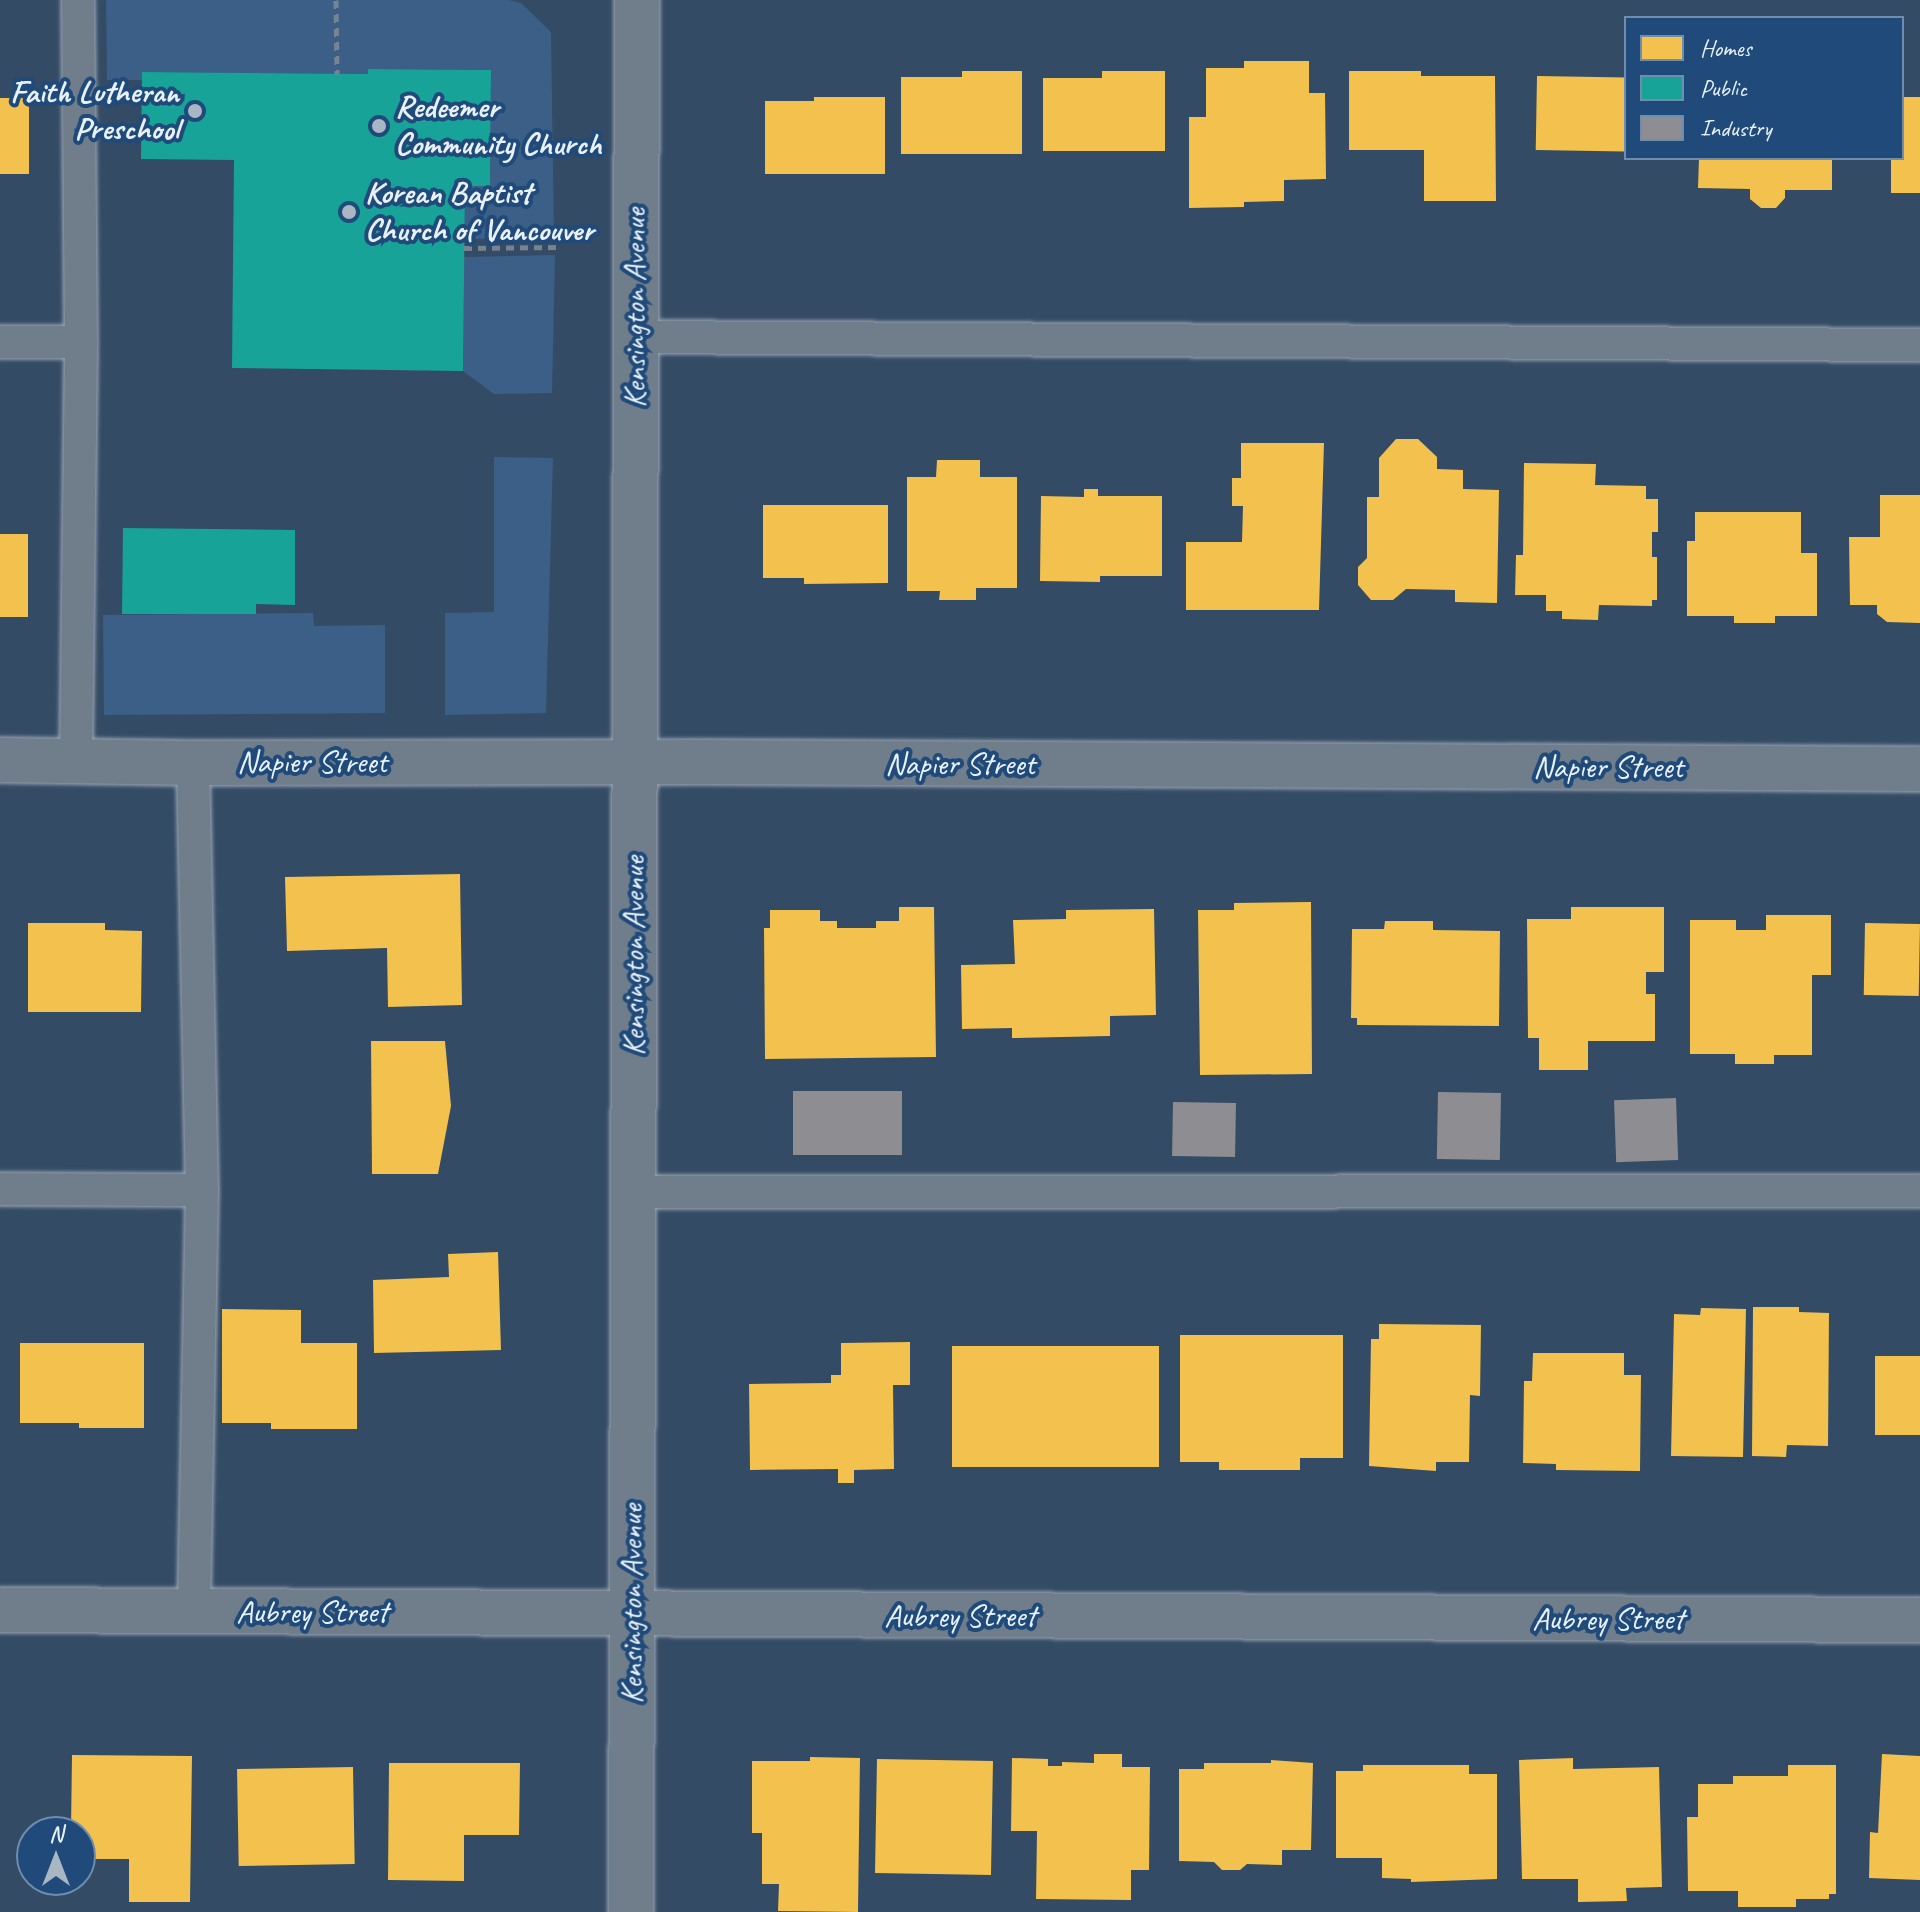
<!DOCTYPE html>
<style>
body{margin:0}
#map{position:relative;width:1920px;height:1912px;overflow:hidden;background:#344b65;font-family:Caveat,sans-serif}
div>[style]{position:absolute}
.green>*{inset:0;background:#3b5f87}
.homes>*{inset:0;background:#f2c14e;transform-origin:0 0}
.public>*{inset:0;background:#17a398}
.industry>*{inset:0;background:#8d8d92;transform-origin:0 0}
.path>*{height:5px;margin-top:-2.5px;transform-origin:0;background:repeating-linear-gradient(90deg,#778390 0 8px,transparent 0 14px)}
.roads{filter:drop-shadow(0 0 2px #9aa6b3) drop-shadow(0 0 2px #9aa6b3)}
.service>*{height:32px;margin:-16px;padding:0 16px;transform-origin:16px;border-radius:16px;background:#707e8c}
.minor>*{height:44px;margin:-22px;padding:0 22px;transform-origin:22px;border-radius:22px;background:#707e8c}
.tertiary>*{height:44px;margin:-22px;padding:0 22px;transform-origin:22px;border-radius:22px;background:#707e8c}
.dots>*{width:22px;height:22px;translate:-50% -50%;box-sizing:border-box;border:4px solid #1f4a7a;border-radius:50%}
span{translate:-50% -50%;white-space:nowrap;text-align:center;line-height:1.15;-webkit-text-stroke:8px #1f4a7a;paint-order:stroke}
.poi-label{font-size:32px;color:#e8f1f8;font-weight:700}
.right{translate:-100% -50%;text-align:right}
.left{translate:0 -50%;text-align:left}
.street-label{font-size:32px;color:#e8f1f8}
.legend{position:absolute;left:1624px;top:16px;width:280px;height:144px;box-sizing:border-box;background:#1f4a7a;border:2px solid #6f8dac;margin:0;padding:10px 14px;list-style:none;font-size:24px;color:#e8f1f8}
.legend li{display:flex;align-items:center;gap:16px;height:40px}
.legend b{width:40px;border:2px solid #6f8dac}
.north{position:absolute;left:16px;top:1816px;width:80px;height:80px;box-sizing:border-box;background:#1f4a7a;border:2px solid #6f8dac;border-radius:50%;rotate:0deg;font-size:22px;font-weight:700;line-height:32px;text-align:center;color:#e8f1f8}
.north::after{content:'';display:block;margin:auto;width:28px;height:36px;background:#a9b7c5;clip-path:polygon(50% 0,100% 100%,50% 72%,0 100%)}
</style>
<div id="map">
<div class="green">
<i style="clip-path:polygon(106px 0,509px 0,521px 3px,551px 32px,554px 238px,464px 239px,465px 186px,490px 185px,491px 70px,369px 69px,368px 74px,142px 72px,142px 80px,107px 80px)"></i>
<i style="clip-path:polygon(555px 255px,552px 393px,494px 394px,463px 371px,464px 257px)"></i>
<i style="clip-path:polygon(494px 457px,553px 458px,546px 713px,445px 715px,445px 613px,494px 612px)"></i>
<i style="clip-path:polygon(313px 613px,314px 626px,385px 625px,385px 713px,104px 715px,103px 615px)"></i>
</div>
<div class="homes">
<i style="clip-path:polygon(1244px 61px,1309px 61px,1309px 93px,1325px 93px,1326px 179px,1284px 180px,1284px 201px,1244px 202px,1244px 207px,1189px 208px,1189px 117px,1206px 117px,1206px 68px,1244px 68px)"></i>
<i style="clip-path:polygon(962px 71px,1022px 71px,1022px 154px,901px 154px,901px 77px,962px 77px)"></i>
<i style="clip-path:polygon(1102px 71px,1165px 71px,1165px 151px,1043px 151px,1043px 78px,1102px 78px)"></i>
<i style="clip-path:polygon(1349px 71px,1421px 71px,1421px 76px,1495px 76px,1496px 201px,1424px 201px,1424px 150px,1349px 150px)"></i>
<i style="left:1537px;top:76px;width:89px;height:74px;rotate:1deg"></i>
<i style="clip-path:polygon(814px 97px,885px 97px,885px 174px,765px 174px,765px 101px,814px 101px)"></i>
<i style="clip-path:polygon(1902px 97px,1920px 97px,1920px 193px,1891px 193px,1891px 158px,1902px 158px)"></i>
<i style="left:0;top:98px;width:29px;height:76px"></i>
<i style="clip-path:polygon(1699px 158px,1832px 158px,1832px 190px,1785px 190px,1785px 198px,1776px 208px,1761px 208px,1750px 199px,1750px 189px,1698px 188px)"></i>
<i style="clip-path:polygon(1396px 439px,1418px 439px,1437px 457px,1437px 469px,1463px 470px,1463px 489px,1499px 490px,1497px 603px,1455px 602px,1455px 590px,1406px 589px,1393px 600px,1371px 600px,1358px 585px,1358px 567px,1367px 558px,1367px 497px,1379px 497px,1379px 458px)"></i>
<i style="clip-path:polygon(1241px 443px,1324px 443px,1319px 610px,1186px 610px,1186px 542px,1242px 542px,1243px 506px,1232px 506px,1232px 478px,1241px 478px)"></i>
<i style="clip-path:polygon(937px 460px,980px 460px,980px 477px,1017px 477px,1017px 588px,976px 588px,976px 600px,939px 600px,940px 591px,907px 591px,907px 477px,936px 477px)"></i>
<i style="clip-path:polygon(1524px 463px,1596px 464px,1595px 485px,1646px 486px,1646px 499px,1658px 499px,1658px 532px,1652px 532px,1652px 557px,1657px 557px,1657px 600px,1652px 600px,1652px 606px,1599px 605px,1598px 620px,1562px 619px,1562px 611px,1546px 611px,1546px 595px,1515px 595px,1516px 555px,1523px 555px)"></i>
<i style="clip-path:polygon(1084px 489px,1098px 489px,1098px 496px,1162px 496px,1162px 576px,1100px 576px,1100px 582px,1040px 581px,1041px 496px,1084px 497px)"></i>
<i style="clip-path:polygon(1880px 495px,1920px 495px,1920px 623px,1887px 622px,1877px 614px,1877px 605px,1850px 605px,1849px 537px,1880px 537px)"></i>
<i style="clip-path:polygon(763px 505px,888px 505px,888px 583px,804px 584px,804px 578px,763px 578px)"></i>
<i style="clip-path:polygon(1695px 512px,1801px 512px,1801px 553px,1817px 553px,1817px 616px,1775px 616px,1775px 623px,1734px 623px,1734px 616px,1687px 616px,1687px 541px,1695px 541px)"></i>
<i style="left:0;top:534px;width:28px;height:83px"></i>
<i style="clip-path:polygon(460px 874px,462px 1005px,388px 1007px,387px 948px,287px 951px,285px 877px)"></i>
<i style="clip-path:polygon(1311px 902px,1312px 1074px,1200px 1075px,1198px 910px,1234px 910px,1234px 903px)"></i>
<i style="clip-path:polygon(899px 907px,934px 907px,936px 1057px,765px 1059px,764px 928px,770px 928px,770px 910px,820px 910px,820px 921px,837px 921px,837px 928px,876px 928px,876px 921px,899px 921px)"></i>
<i style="clip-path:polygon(1571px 907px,1664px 907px,1664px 972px,1646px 972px,1646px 994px,1655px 994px,1655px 1041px,1588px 1041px,1588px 1070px,1539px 1070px,1539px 1038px,1528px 1038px,1527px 919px,1571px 919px)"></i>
<i style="clip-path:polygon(1154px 909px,1156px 1015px,1110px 1016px,1110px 1036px,1012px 1038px,1012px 1028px,962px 1029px,961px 965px,1015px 964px,1013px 920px,1066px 919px,1066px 910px)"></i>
<i style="clip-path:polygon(1766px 915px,1831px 915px,1831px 975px,1812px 975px,1812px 1055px,1774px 1055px,1774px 1064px,1735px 1064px,1735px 1054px,1690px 1054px,1690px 920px,1736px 920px,1736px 930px,1766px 930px)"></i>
<i style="clip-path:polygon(1385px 921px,1433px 921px,1433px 930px,1500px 931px,1499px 1026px,1357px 1025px,1357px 1018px,1351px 1018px,1352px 929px,1384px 929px)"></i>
<i style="clip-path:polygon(28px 923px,105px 923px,105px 930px,142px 931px,141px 1012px,28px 1012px)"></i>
<i style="left:1865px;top:923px;width:55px;height:72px;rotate:1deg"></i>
<i style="clip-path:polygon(371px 1041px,445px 1041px,451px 1106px,438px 1174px,372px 1174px)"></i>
<i style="clip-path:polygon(498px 1252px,501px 1350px,374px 1353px,373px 1280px,449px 1277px,448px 1254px)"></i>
<i style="clip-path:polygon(1753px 1307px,1799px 1307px,1799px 1312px,1829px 1313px,1828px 1446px,1787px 1445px,1786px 1457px,1752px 1456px)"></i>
<i style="clip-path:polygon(1701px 1308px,1746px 1309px,1743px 1457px,1671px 1456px,1674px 1314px,1700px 1315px)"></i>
<i style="clip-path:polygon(222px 1309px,301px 1310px,301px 1343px,357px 1343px,357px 1429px,271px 1429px,271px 1423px,222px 1423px)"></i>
<i style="clip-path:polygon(1379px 1324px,1481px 1325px,1480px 1396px,1470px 1395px,1469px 1462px,1436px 1462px,1436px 1471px,1369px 1466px,1371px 1339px,1379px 1339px)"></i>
<i style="clip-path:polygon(1180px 1335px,1343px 1335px,1343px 1458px,1300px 1458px,1300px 1470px,1219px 1470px,1219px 1462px,1180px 1462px)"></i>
<i style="clip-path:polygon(910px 1342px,910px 1385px,893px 1385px,894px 1469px,854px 1470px,854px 1483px,838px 1483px,838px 1469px,750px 1470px,749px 1384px,831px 1383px,831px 1375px,841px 1375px,841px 1343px)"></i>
<i style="clip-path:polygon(20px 1343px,144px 1343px,144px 1428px,79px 1428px,79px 1423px,20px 1423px)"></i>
<i style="left:1159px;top:1346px;width:121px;height:207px;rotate:90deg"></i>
<i style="clip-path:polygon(1533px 1353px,1624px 1353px,1624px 1375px,1641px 1375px,1640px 1471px,1556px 1470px,1556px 1464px,1523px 1463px,1524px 1381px,1532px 1381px)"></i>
<i style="left:1875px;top:1356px;width:45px;height:79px"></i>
<i style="clip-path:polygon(1094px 1754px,1122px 1754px,1122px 1767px,1150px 1767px,1149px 1870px,1131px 1870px,1131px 1900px,1036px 1899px,1037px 1831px,1011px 1831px,1012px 1758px,1048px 1759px,1048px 1766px,1062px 1766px,1062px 1762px,1094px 1763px)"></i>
<i style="clip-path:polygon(1882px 1754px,1920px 1756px,1920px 1880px,1869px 1878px,1870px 1832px,1878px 1833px)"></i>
<i style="clip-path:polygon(72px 1755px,192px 1756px,190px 1902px,129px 1902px,129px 1859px,81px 1859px,81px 1830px,71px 1829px)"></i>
<i style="clip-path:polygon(810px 1757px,860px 1758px,858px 1912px,778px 1911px,779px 1884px,762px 1884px,762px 1833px,752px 1833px,752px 1761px,810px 1761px)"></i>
<i style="clip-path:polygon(1573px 1758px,1573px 1769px,1659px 1767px,1662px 1887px,1626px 1888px,1627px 1901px,1578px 1902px,1578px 1879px,1522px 1879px,1519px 1760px)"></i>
<i style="left:877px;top:1759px;width:116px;height:114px;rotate:1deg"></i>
<i style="clip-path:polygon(1271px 1760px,1313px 1763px,1311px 1850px,1282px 1850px,1282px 1865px,1247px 1864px,1240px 1870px,1222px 1870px,1214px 1862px,1179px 1861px,1179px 1769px,1204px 1769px,1204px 1763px,1271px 1763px)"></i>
<i style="clip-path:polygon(389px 1763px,520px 1763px,519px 1835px,464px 1835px,464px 1881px,388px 1880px)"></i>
<i style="clip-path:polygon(1363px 1765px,1469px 1765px,1469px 1774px,1497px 1774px,1497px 1879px,1411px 1882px,1411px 1879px,1382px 1878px,1382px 1858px,1336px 1858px,1336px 1771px,1363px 1771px)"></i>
<i style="clip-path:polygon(1788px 1765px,1836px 1765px,1836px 1894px,1829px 1894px,1829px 1899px,1796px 1899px,1796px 1907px,1738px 1907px,1738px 1891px,1688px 1891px,1687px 1817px,1698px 1817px,1698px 1784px,1733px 1784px,1733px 1776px,1788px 1776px)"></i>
<i style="left:353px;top:1767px;width:97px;height:116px;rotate:89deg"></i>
</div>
<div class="public">
<i style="clip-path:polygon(368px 69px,491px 70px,490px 186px,465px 186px,463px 371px,232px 368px,234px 160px,141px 159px,142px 72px,368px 74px)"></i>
<i style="clip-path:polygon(123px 528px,295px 530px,295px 605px,256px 604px,256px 614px,122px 614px)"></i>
</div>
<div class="industry">
<i style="left:793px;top:1091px;width:109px;height:64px"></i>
<i style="left:1438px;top:1092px;width:63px;height:67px;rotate:1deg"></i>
<i style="left:1676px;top:1098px;width:62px;height:62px;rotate:88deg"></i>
<i style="left:1173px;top:1102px;width:63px;height:54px;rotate:1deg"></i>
</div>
<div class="path">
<i style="left:336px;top:0;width:74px;rotate:89.2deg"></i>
<i style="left:464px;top:248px;width:97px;rotate:-0.6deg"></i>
</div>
<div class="roads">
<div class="service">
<i style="left:634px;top:337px;width:1286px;rotate:0.36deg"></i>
<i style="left:0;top:342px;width:81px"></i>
<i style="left:76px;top:760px;width:418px;rotate:-89.3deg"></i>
<i style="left:81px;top:342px;width:342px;rotate:-90.5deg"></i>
<i style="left:193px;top:763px;width:427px;rotate:88.8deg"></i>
<i style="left:202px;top:1190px;width:421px;rotate:91.1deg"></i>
<i style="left:0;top:1189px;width:202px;rotate:0.3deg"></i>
<i style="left:633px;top:1192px;width:1287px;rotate:-0.04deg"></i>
</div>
<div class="minor">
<i style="left:0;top:760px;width:193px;rotate:0.9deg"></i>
<i style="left:193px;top:763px;width:512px;rotate:-0.11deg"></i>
<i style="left:705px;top:762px;width:1215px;rotate:0.33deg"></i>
<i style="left:0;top:1610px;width:1920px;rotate:0.3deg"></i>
</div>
<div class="tertiary">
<i style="left:631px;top:1912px;width:1912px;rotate:-89.82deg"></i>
</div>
</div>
<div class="dots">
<i style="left:195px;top:111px;background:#a9b7c5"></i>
<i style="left:379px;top:126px;background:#a9b7c5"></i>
<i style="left:349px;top:212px;background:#a9b7c5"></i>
</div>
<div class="poi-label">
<span class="right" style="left:179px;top:111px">Faith Lutheran<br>Preschool</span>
<span class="left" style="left:395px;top:126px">Redeemer<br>Community Church</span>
<span class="left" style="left:365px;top:212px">Korean Baptist<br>Church of Vancouver</span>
</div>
<div class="street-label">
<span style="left:635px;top:308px;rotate:-90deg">Kensington Avenue</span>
<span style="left:312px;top:762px">Napier Street</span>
<span style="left:960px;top:764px">Napier Street</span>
<span style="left:1608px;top:767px">Napier Street</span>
<span style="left:634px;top:956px;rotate:-90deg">Kensington Avenue</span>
<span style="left:632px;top:1604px;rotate:-90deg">Kensington Avenue</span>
<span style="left:312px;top:1612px">Aubrey Street</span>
<span style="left:960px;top:1616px">Aubrey Street</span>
<span style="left:1608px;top:1619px">Aubrey Street</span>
</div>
<ul class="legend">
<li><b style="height:22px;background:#f2c14e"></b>Homes</li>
<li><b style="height:22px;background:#17a398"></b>Public</li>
<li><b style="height:22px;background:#8d8d92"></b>Industry</li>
</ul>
<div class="north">N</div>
</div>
